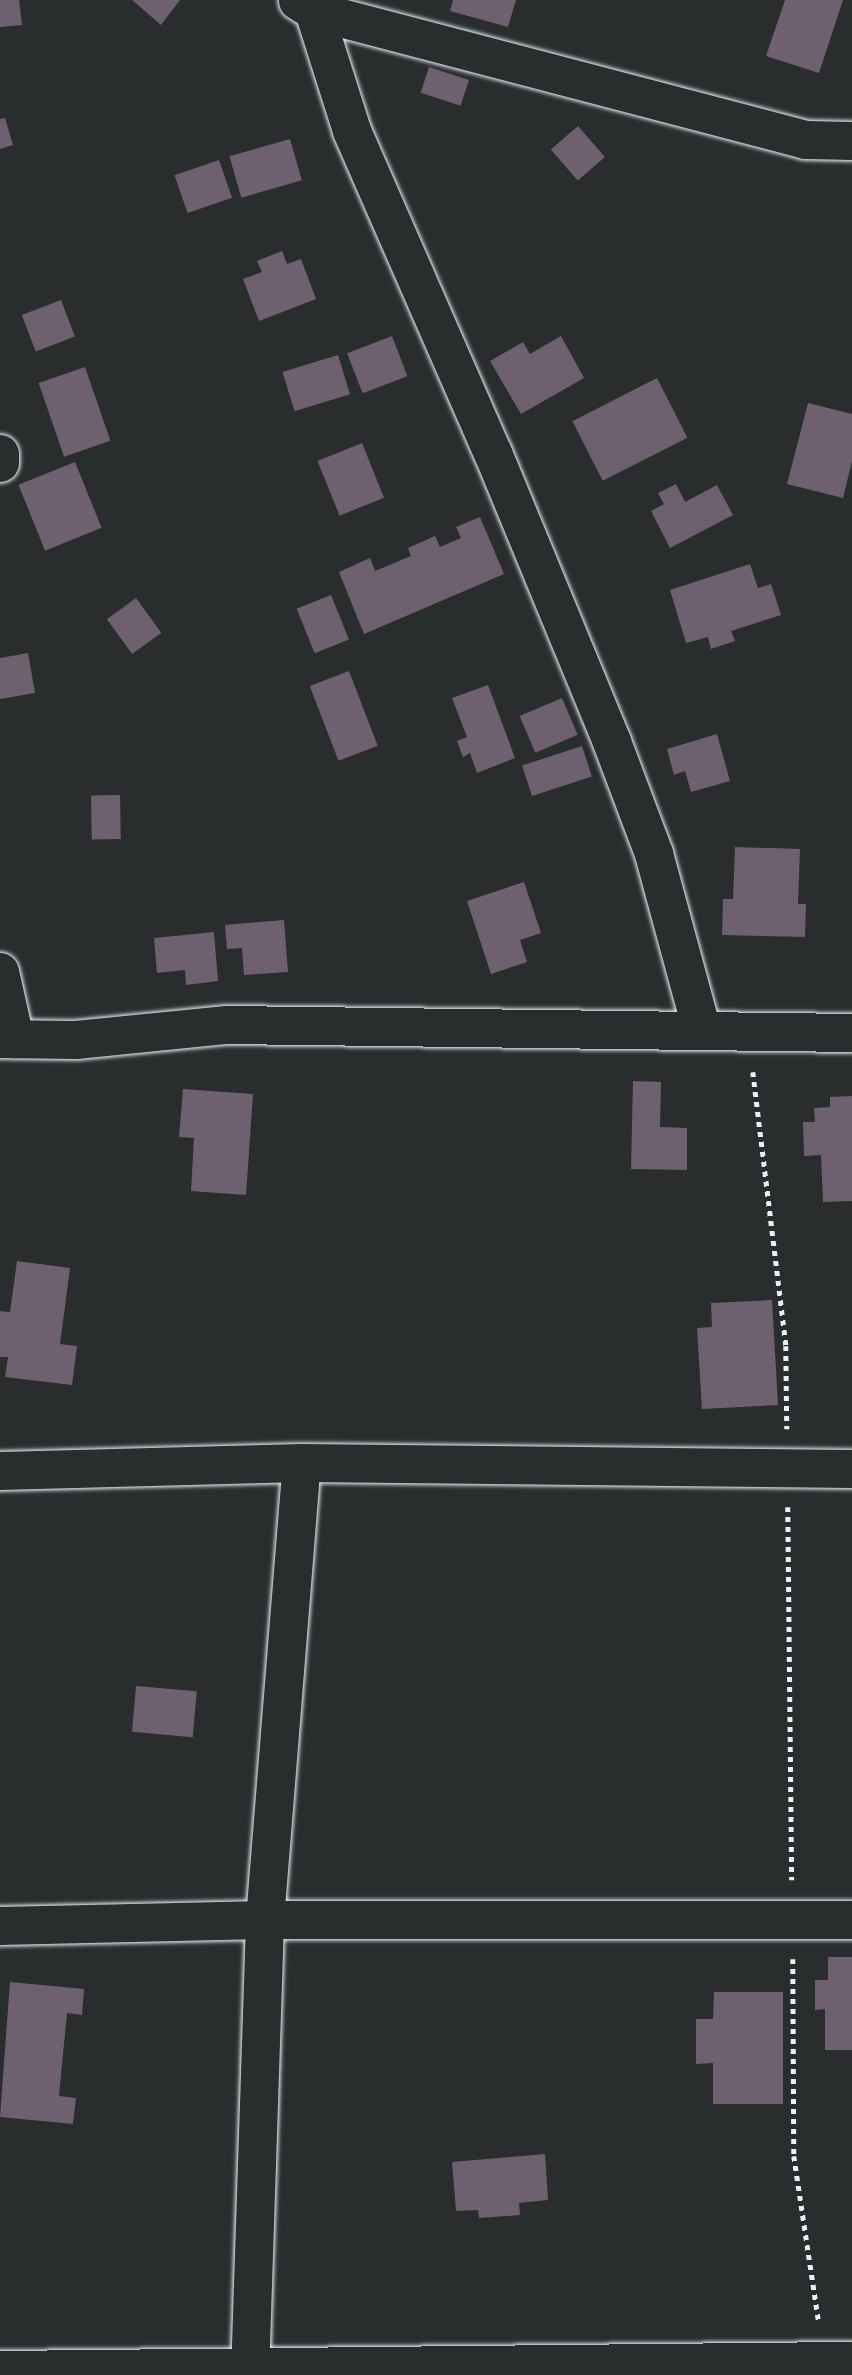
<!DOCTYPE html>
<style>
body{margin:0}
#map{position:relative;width:852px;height:2375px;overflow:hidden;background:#2a2d2e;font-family:"Balsamiq Sans",sans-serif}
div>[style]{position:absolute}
.building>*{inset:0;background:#6e606e;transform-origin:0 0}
.path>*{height:4.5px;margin-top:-2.25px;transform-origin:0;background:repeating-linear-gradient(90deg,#e8f1f8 0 5px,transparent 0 10px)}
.roads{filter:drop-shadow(0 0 2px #e8f1f8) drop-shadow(0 0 2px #e8f1f8)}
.street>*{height:38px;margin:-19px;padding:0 19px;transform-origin:19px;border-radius:19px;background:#2a2d2e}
span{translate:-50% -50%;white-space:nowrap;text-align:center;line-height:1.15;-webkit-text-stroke:5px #2a2d2e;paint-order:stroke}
</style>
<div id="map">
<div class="building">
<i style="clip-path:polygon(0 0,19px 0,22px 25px,0 27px)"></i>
<i style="clip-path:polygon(132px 0,180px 0,161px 25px)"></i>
<i style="clip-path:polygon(453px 0,516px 0,508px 27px,450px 11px)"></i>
<i style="clip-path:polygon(785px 0,843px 0,819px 73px,766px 56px)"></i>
<i style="left:429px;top:67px;width:42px;height:27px;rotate:18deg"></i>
<i style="clip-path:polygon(5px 118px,13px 145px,0 149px,0 119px)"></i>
<i style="left:578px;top:126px;width:41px;height:36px;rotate:49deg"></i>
<i style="left:290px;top:139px;width:43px;height:63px;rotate:74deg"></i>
<i style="left:219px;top:160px;width:40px;height:47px;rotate:71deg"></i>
<i style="clip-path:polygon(282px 251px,287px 264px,301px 259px,316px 299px,259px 321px,243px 279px,262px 272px,257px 261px)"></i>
<i style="left:61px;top:300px;width:39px;height:42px;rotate:69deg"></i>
<i style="left:392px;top:336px;width:43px;height:48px;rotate:69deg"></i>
<i style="clip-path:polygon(561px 336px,584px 378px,521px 414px,490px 361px,523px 342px,530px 354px)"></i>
<i style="left:338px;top:355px;width:41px;height:58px;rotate:73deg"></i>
<i style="left:85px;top:367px;width:78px;height:49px;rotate:71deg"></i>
<i style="left:657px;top:378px;width:67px;height:95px;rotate:63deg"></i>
<i style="clip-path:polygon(808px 403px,852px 414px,852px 461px,843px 498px,787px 484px)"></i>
<i style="left:362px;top:443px;width:59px;height:48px;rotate:68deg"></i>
<i style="left:75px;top:462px;width:71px;height:61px;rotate:68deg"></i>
<i style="clip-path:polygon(676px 484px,685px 502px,717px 485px,733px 515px,670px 548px,651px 511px,664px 504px,658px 493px)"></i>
<i style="clip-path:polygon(480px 517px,504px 574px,364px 634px,339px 572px,370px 558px,375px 571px,411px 556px,408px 548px,435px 536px,440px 547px,461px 538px,456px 527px)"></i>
<i style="clip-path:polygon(750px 564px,758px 588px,771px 584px,781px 615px,731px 631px,735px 641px,711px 649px,708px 637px,686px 643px,670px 590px)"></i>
<i style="left:331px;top:595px;width:48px;height:37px;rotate:68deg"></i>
<i style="left:136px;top:598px;width:43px;height:36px;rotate:54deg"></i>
<i style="clip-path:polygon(28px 653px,35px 693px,0 699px,0 658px)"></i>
<i style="left:349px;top:671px;width:80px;height:42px;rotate:69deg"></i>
<i style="clip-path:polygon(488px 685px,515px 758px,477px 773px,470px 753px,463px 757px,457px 741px,467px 737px,452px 698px)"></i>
<i style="left:562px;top:698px;width:40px;height:46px;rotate:67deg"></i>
<i style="clip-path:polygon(717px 734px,730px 781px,691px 792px,685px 771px,674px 775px,667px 749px)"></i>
<i style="left:582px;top:746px;width:32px;height:63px;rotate:72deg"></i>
<i style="left:120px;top:795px;width:44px;height:29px;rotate:89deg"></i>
<i style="clip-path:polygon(735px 847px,800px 849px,798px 904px,806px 904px,805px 937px,722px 935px,723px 899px,733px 899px)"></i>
<i style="clip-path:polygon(524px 882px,541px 933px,520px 940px,527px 962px,491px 974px,467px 901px)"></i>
<i style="clip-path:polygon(284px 920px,288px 972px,244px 975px,242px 948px,227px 949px,225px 925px)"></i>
<i style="clip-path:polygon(214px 932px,218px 981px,186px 985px,185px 970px,157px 973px,154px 938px)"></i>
<i style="clip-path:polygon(633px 1081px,661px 1082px,660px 1127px,687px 1128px,687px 1170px,631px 1169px)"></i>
<i style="clip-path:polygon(183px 1089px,253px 1094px,246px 1195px,191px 1191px,194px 1138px,179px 1137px)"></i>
<i style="clip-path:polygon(852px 1096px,852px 1201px,823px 1202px,821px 1155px,804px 1156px,803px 1122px,815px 1122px,814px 1108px,830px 1107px,830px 1097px)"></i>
<i style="clip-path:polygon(17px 1261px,70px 1268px,60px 1344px,77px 1346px,72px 1385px,5px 1377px,8px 1357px,0 1357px,0 1311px,10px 1312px)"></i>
<i style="clip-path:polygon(772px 1300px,778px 1405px,702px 1409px,697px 1328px,712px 1327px,711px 1303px)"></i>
<i style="left:136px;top:1686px;width:61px;height:46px;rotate:5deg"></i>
<i style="clip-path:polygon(828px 1957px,852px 1957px,852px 2050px,825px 2050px,825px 2009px,815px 2010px,815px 1980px,828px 1980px)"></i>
<i style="clip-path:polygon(10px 1982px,84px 1989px,82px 2015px,67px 2013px,59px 2096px,76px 2098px,73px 2124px,0 2117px)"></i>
<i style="clip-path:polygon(714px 1992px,783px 1992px,783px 2104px,713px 2104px,713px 2063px,696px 2064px,696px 2019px,713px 2019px)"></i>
<i style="clip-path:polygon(545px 2154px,548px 2200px,519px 2203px,520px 2215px,479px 2218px,478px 2210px,456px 2211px,452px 2162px)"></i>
</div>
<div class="path">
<i style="left:753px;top:1072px;width:276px;rotate:83.1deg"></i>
<i style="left:786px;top:1346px;width:83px;rotate:89.3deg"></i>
<i style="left:788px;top:1507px;width:373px;rotate:89.4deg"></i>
<i style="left:793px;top:1959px;width:197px;rotate:89.7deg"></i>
<i style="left:794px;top:2156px;width:169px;rotate:81.5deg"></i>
</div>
<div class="roads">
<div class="street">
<i style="left:298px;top:1px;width:19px;rotate:32deg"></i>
<i style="left:314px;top:11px;width:509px;rotate:14.69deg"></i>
<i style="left:806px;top:140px;width:46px;rotate:1.2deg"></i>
<i style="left:314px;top:11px;width:126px;rotate:72.4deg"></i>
<i style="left:352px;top:131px;width:352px;rotate:66.4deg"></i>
<i style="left:493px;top:453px;width:313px;rotate:67.6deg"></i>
<i style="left:612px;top:742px;width:120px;rotate:69.4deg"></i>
<i style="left:654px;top:854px;width:183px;rotate:74.8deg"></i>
<i style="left:0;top:454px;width:9px;rotate:90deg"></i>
<i style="left:0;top:972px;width:69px;rotate:77.4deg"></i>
<i style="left:0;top:1039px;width:76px;rotate:0.8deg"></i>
<i style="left:76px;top:1040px;width:152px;rotate:-5.7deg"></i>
<i style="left:227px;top:1025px;width:625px;rotate:0.73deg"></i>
<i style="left:0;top:1471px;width:302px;rotate:-1.5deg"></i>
<i style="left:302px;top:1463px;width:550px;rotate:0.63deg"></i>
<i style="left:0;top:1926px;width:265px;rotate:-1.3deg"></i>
<i style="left:265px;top:1920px;width:587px"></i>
<i style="left:0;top:2370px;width:852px;rotate:-0.61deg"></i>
<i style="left:250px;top:2375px;width:455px;rotate:-88.1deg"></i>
<i style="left:265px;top:1920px;width:458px;rotate:-85.4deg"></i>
</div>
</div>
</div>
